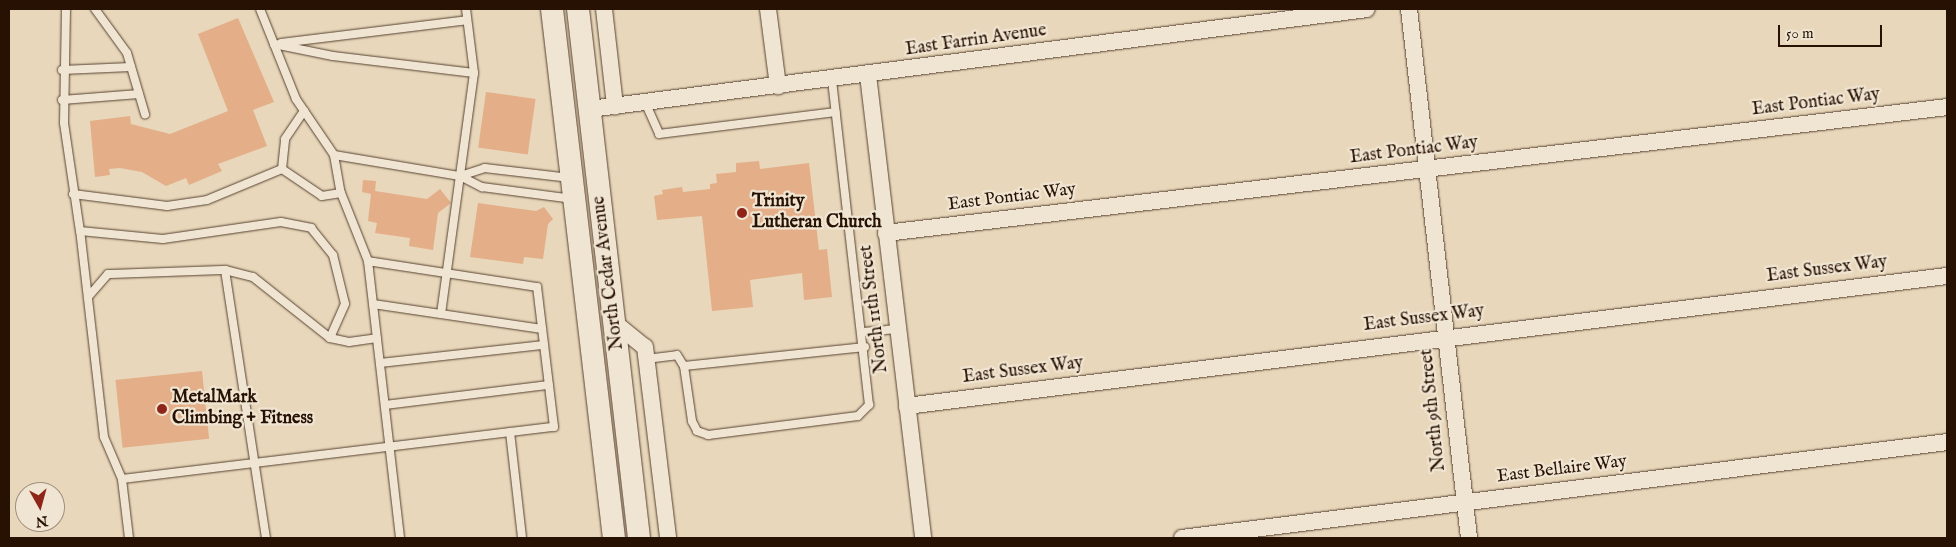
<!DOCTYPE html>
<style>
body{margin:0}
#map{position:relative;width:1956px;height:547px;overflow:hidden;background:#e8d7ba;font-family:"IM FELL English",serif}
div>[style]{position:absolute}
.building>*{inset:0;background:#e3ae88;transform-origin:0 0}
.roads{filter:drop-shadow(0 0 1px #574231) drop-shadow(0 0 1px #574231)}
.service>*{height:8px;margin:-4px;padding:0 4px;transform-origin:4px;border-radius:4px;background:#f0e5d2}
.minor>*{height:16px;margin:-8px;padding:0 8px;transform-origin:8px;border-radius:8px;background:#f0e5d2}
.secondary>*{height:22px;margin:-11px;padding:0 11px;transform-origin:11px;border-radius:11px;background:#f0e5d2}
.dots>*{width:14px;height:14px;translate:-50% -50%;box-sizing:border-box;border:2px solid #f0e5d2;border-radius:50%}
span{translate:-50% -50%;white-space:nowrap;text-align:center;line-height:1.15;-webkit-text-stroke:4.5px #f0e5d2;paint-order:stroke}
.street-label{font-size:18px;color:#271103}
.poi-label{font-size:18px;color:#271103;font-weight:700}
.left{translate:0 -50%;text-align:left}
.frame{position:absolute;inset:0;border:10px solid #271103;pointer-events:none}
.north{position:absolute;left:15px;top:482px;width:50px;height:50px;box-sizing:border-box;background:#f0e5d2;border:1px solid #a0907f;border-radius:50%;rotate:173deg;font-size:14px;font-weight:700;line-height:20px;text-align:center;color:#271103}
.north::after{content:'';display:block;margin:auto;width:18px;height:22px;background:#8f2418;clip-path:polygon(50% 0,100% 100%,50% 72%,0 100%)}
.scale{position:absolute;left:1778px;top:25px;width:104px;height:22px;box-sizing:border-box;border:2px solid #271103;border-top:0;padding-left:6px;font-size:15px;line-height:18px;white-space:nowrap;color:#271103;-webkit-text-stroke:4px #f0e5d2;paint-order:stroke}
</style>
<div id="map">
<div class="building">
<i style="clip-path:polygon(238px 18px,274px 102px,253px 110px,267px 146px,218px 164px,222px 171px,189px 185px,186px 178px,166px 186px,142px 172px,120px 168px,109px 169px,110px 175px,95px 177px,90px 121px,130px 116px,131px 124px,170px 134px,228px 111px,198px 34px)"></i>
<i style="left:486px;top:92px;width:50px;height:56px;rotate:8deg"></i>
<i style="clip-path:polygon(759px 161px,760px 169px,809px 163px,819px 250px,827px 249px,832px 297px,804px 300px,802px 273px,750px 280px,753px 307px,712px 311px,702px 216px,657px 220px,654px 196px,663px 194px,662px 190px,682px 187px,683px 192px,710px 189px,710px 184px,717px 183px,716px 174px,736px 172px,736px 163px)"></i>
<i style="clip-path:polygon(363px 180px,376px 181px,375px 191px,427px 199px,440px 189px,451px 203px,438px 213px,433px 250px,409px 246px,410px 238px,375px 233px,377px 223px,368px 221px,371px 194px,362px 192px)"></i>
<i style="clip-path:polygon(478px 203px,536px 211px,544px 207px,553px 219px,548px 224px,543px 259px,524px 257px,523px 264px,470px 257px)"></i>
<i style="left:202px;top:371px;width:68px;height:87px;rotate:84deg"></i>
</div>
<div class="roads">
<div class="service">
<i style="left:66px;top:9px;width:114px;rotate:91deg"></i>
<i style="left:64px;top:123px;width:109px;rotate:81.6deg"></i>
<i style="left:95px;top:9px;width:54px;rotate:54deg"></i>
<i style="left:127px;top:53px;width:64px;rotate:73.6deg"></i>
<i style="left:260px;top:9px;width:97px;rotate:68.2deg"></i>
<i style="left:296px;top:99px;width:68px;rotate:55.8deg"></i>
<i style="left:334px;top:155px;width:39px;rotate:80deg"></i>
<i style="left:341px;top:193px;width:73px;rotate:68.3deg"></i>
<i style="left:368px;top:261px;width:279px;rotate:83.4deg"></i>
<i style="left:281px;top:43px;width:187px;rotate:-7deg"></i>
<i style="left:274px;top:44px;width:60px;rotate:11.5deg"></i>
<i style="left:333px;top:56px;width:142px;rotate:6.9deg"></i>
<i style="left:62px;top:70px;width:69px;rotate:-2.5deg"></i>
<i style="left:62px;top:100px;width:77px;rotate:-4.5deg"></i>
<i style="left:645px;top:102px;width:35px;rotate:66deg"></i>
<i style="left:659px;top:134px;width:178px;rotate:-7.1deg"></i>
<i style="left:334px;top:155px;width:128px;rotate:9.5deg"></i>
<i style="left:282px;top:169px;width:48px;rotate:34deg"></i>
<i style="left:322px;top:196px;width:19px;rotate:-9deg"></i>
<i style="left:570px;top:178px;width:86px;rotate:-173.3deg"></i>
<i style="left:485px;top:168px;width:26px;rotate:162deg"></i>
<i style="left:460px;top:176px;width:25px;rotate:27deg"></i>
<i style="left:482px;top:187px;width:92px;rotate:7.5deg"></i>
<i style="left:73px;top:194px;width:95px;rotate:7.3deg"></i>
<i style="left:167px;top:206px;width:40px;rotate:-8.5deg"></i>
<i style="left:207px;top:200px;width:81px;rotate:-22.5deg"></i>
<i style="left:282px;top:169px;width:30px;rotate:-84deg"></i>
<i style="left:285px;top:139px;width:34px;rotate:-56deg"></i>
<i style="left:88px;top:297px;width:30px;rotate:-49deg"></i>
<i style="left:108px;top:274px;width:117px;rotate:-2deg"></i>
<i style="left:373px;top:304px;width:171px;rotate:8.4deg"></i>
<i style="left:441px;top:314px;width:243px;rotate:-82.2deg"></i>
<i style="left:474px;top:73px;width:64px;rotate:-97.1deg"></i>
<i style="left:863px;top:332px;width:35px;rotate:-5deg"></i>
<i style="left:646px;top:359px;width:31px;rotate:-7deg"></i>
<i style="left:677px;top:355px;width:13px;rotate:58deg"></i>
<i style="left:684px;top:366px;width:56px;rotate:81.7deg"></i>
<i style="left:692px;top:421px;width:11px;rotate:63deg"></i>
<i style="left:697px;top:431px;width:12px;rotate:20deg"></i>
<i style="left:708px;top:435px;width:151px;rotate:-7.2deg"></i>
<i style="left:858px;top:416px;width:16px;rotate:-45deg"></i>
<i style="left:869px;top:405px;width:327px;rotate:-96.5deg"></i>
<i style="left:380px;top:363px;width:165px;rotate:-6.3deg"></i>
<i style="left:684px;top:366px;width:182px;rotate:-6deg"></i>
<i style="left:385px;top:405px;width:165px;rotate:-7deg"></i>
<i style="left:510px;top:432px;width:107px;rotate:83.5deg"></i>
<i style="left:122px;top:479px;width:46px;rotate:-113.2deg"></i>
<i style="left:104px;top:437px;width:207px;rotate:-96.6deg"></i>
<i style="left:80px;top:231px;width:83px;rotate:5.5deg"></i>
<i style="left:163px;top:239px;width:119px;rotate:-8.2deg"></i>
<i style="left:281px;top:222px;width:31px;rotate:11deg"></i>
<i style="left:311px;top:228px;width:35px;rotate:51deg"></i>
<i style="left:333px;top:255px;width:50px;rotate:76.2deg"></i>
<i style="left:345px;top:304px;width:37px;rotate:114deg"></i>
<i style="left:129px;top:538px;width:59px;rotate:-96.8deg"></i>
<i style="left:122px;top:479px;width:435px;rotate:-6.9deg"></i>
<i style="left:554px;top:427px;width:141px;rotate:-96.9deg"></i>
<i style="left:537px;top:287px;width:171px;rotate:-171.3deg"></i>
<i style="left:266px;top:538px;width:271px;rotate:-98.7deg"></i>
<i style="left:225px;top:270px;width:29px;rotate:14deg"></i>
<i style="left:253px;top:277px;width:98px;rotate:38.4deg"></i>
<i style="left:330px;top:338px;width:19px;rotate:12deg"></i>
<i style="left:349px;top:342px;width:28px;rotate:-8deg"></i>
</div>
<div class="minor">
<i style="left:604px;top:9px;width:98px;rotate:83.5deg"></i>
<i style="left:768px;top:9px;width:78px;rotate:82.6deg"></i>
<i style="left:1409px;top:9px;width:532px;rotate:83.53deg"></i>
<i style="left:868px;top:75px;width:466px;rotate:83.2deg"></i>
<i style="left:590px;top:109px;width:783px;rotate:-7.33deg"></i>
<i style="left:886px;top:233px;width:1068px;rotate:-6.77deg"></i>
<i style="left:615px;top:323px;width:38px;rotate:39deg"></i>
<i style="left:645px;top:347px;width:192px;rotate:83.1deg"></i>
<i style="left:907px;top:406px;width:1048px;rotate:-7.13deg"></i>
<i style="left:1182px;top:538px;width:771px;rotate:-7.15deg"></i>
</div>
<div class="secondary">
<i style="left:552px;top:9px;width:533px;rotate:83.32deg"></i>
<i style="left:578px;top:9px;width:533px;rotate:83.42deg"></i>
</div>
</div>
<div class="dots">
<i style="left:742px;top:213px;background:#8f2418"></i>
<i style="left:162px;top:409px;background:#8f2418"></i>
</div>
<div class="street-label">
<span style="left:976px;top:41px;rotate:-8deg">East Farrin Avenue</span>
<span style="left:1816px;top:103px;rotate:-7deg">East Pontiac Way</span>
<span style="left:1414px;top:151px;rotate:-7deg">East Pontiac Way</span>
<span style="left:1012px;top:198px;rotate:-7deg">East Pontiac Way</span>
<span style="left:1827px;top:270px;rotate:-7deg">East Sussex Way</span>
<span style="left:609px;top:273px;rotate:-97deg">North Cedar Avenue</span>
<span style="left:875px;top:309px;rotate:-97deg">North 11th Street</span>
<span style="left:1424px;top:319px;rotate:-7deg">East Sussex Way</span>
<span style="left:1023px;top:371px;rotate:-7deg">East Sussex Way</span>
<span style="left:1434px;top:410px;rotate:-96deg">North 9th Street</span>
<span style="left:1562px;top:470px;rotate:-7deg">East Bellaire Way</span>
</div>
<div class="poi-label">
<span class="left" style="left:752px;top:213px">Trinity<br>Lutheran Church</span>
<span class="left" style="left:172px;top:409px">MetalMark<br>Climbing + Fitness</span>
</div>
<div class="frame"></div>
<div class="north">N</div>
<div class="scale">50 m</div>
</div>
